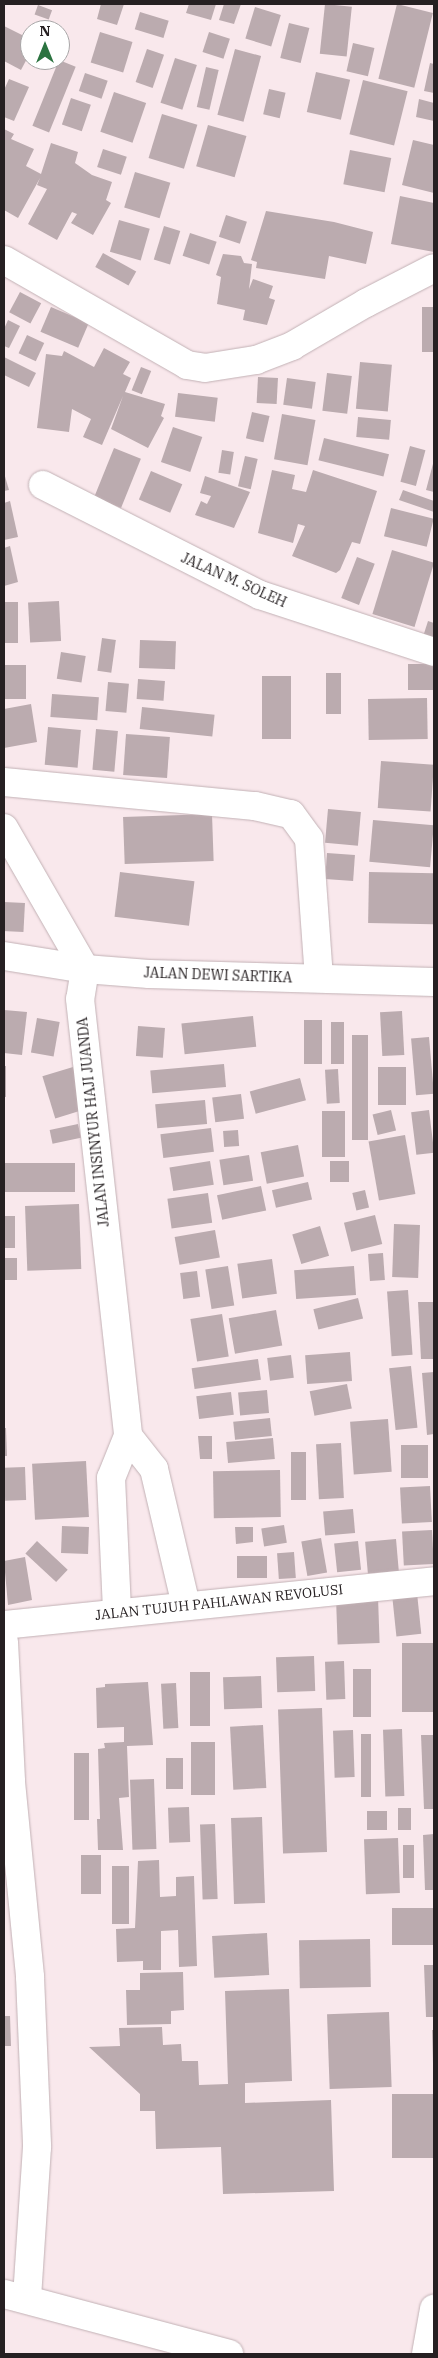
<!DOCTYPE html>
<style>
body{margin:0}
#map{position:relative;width:438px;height:2358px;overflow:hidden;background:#f9e8ec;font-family:"IBM Plex Serif",serif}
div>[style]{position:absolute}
.building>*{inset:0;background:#bbabaf;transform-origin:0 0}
.roads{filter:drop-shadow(0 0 1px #c2b1b5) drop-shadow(0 0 1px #c2b1b5)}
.minor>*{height:28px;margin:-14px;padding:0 14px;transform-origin:14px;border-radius:14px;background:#fff}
.tertiary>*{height:28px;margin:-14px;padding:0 14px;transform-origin:14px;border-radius:14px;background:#fff}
.secondary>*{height:28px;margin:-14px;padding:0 14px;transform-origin:14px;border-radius:14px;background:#fff}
span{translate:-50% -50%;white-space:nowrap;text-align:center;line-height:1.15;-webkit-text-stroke:5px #fff;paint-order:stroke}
.street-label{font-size:14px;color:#262022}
.frame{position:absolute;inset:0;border:5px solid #262022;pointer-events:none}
.north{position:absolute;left:20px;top:20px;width:50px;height:50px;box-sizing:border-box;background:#fff;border:1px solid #a8a6a7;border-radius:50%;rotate:0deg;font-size:14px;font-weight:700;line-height:20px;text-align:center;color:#262022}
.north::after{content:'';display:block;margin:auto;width:18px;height:22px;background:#2b7340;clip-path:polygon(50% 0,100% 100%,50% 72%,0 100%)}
</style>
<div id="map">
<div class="building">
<i style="clip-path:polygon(101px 4px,124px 4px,117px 25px,97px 19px)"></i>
<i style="clip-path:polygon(189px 4px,216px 4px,211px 20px,186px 13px)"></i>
<i style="clip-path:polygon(224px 4px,241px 4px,234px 24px,219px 20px)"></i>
<i style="left:325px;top:4px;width:27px;height:50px;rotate:6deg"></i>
<i style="left:397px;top:4px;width:37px;height:77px;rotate:14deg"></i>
<i style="left:38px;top:5px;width:15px;height:10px;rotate:20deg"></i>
<i style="left:255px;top:7px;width:27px;height:33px;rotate:17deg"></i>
<i style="left:140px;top:12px;width:30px;height:18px;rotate:17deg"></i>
<i style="left:289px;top:23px;width:21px;height:36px;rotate:14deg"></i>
<i style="clip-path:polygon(4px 26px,30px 39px,30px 53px,21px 70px,4px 61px)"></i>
<i style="left:100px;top:32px;width:34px;height:32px;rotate:17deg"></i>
<i style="left:209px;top:32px;width:22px;height:21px;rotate:18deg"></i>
<i style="left:353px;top:43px;width:22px;height:29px;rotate:13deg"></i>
<i style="left:147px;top:49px;width:18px;height:35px;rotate:19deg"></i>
<i style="left:235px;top:49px;width:27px;height:68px;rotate:15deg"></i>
<i style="left:175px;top:58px;width:23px;height:47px;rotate:18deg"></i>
<i style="left:59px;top:60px;width:18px;height:71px;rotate:22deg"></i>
<i style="clip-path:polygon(430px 63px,434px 64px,434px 93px,424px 91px)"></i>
<i style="left:206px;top:67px;width:13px;height:41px;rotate:13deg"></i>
<i style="left:316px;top:72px;width:35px;height:41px;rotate:13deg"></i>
<i style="left:85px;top:73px;width:24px;height:19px;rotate:19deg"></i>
<i style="clip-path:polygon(9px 79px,29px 87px,14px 121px,4px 117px,4px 90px)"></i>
<i style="left:363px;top:80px;width:46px;height:56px;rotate:14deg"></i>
<i style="left:269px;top:89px;width:17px;height:26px;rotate:13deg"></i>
<i style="left:114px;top:92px;width:34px;height:42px;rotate:19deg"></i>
<i style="left:71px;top:98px;width:21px;height:28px;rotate:19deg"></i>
<i style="clip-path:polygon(419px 99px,434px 103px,434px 121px,416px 117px)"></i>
<i style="left:162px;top:114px;width:37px;height:46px;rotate:17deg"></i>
<i style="left:208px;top:125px;width:40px;height:43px;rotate:16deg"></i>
<i style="clip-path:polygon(4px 129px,14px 134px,11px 139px,34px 149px,26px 166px,41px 174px,51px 143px,78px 152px,75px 163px,92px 175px,112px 182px,106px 200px,111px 203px,93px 235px,71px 223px,77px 214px,72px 212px,57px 240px,28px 224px,47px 189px,37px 185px,40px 178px,18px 218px,4px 210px)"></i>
<i style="clip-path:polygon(413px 140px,434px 145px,434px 193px,402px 185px)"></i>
<i style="left:103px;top:149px;width:25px;height:19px;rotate:18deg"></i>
<i style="left:350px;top:150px;width:42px;height:35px;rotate:11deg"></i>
<i style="left:135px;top:172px;width:37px;height:37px;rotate:17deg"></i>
<i style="clip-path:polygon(400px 196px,434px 203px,434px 252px,391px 244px)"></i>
<i style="clip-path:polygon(266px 211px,334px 222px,373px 232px,366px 264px,329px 256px,325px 279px,256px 268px,257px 262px,251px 260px)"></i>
<i style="left:226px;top:215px;width:22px;height:23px;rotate:18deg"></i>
<i style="left:119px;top:220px;width:32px;height:33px;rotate:16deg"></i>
<i style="left:164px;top:226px;width:17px;height:35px;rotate:17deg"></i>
<i style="left:190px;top:233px;width:28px;height:24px;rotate:18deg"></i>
<i style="left:103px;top:253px;width:38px;height:16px;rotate:29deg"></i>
<i style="clip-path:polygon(223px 254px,241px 256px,244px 263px,252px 264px,249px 289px,253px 279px,273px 286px,269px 298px,275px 300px,267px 325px,243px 320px,245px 310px,217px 304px,221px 277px,216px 275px)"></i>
<i style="left:20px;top:292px;width:24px;height:23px;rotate:28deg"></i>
<i style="left:51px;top:307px;width:41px;height:27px;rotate:23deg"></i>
<i style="left:422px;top:307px;width:12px;height:45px"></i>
<i style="clip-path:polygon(8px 320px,20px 326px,9px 348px,4px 346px,4px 329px)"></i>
<i style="left:27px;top:335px;width:19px;height:20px;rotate:25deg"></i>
<i style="clip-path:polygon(104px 348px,130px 362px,123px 374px,131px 378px,125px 392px,165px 404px,161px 416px,164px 418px,148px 448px,111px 429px,123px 396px,102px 445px,83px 437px,91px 419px,72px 409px,69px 432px,37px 428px,46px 354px,62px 356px,64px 351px,94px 367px)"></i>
<i style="clip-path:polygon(4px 357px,36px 373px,29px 387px,4px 375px)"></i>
<i style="left:360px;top:362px;width:32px;height:47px;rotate:5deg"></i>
<i style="left:141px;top:367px;width:11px;height:25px;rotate:22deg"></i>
<i style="left:327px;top:373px;width:25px;height:38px;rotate:7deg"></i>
<i style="left:258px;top:377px;width:20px;height:26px;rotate:3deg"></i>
<i style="left:287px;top:378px;width:29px;height:27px;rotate:8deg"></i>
<i style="left:178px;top:393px;width:40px;height:24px;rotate:7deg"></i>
<i style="left:252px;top:412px;width:18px;height:27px;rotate:13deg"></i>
<i style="left:282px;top:414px;width:34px;height:46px;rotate:10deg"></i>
<i style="left:358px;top:417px;width:33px;height:20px;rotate:5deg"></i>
<i style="left:173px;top:427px;width:31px;height:37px;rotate:19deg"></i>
<i style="left:324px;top:438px;width:67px;height:23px;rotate:14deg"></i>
<i style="left:410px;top:446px;width:16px;height:37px;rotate:15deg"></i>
<i style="left:114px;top:448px;width:29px;height:53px;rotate:22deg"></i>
<i style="left:222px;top:450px;width:12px;height:23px;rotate:9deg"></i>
<i style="left:245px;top:456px;width:13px;height:31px;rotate:13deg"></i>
<i style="clip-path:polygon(434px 460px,434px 492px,426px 490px)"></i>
<i style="clip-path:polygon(272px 470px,295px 475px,292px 489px,306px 492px,313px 470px,377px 491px,360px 544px,352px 542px,340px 570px,336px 573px,292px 556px,305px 526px,298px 524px,293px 543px,258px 533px)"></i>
<i style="left:151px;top:471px;width:34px;height:31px;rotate:23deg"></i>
<i style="clip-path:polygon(4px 473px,9px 490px,4px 491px)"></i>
<i style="clip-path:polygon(205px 476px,250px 492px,234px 528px,195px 515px,201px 501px,207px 504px,211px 496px,200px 493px)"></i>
<i style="clip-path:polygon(403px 490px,434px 501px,434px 512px,399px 500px)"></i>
<i style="clip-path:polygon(10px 501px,18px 537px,4px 540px,4px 503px)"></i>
<i style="left:391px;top:508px;width:44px;height:29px;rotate:14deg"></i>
<i style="clip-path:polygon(10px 546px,18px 582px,4px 586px,4px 548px)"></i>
<i style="left:392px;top:550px;width:44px;height:67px;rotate:17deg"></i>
<i style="left:357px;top:557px;width:19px;height:44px;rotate:21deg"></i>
<i style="left:59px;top:601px;width:40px;height:31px;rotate:87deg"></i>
<i style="left:4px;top:602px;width:14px;height:41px"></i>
<i style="clip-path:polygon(428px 621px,434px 623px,434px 648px,421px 643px)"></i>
<i style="left:102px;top:638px;width:14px;height:33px;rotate:8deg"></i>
<i style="left:140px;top:640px;width:36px;height:28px;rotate:2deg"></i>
<i style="left:61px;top:652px;width:25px;height:27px;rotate:9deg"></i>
<i style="left:408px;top:664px;width:26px;height:26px"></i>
<i style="left:4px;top:665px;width:22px;height:34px"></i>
<i style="left:326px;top:673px;width:15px;height:41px"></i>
<i style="left:262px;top:676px;width:29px;height:63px"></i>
<i style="left:138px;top:679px;width:27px;height:20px;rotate:4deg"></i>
<i style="left:108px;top:682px;width:21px;height:29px;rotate:5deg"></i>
<i style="left:52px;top:694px;width:47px;height:23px;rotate:4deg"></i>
<i style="left:427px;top:698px;width:41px;height:59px;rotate:89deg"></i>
<i style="clip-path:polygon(31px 704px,37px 742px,4px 748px,4px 709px)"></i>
<i style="left:142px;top:707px;width:73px;height:22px;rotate:6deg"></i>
<i style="left:48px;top:727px;width:33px;height:38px;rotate:5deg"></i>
<i style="left:96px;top:729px;width:22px;height:41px;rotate:5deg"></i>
<i style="left:126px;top:734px;width:44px;height:41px;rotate:4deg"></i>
<i style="left:381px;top:761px;width:53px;height:47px;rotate:4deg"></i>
<i style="left:328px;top:809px;width:33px;height:34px;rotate:5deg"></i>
<i style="left:212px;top:814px;width:47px;height:89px;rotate:88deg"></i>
<i style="left:373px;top:820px;width:61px;height:42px;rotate:5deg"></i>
<i style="left:327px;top:853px;width:28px;height:26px;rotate:4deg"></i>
<i style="left:120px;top:872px;width:75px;height:45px;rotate:7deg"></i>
<i style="left:369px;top:872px;width:65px;height:51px;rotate:1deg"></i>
<i style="left:4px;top:902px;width:21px;height:29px;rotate:3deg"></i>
<i style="clip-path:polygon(4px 1010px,27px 1012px,22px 1055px,4px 1053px)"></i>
<i style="left:402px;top:1011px;width:44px;height:22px;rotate:87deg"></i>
<i style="left:253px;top:1016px;width:31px;height:72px;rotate:84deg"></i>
<i style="left:37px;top:1018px;width:23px;height:35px;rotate:10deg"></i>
<i style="left:304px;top:1020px;width:18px;height:44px"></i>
<i style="left:331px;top:1022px;width:13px;height:42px"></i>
<i style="left:138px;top:1026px;width:27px;height:30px;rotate:4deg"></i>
<i style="left:352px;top:1035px;width:16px;height:105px"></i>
<i style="left:429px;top:1037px;width:57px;height:18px;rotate:85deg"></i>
<i style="left:224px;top:1064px;width:23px;height:74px;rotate:85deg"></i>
<i style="left:4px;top:1066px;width:2px;height:31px"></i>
<i style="left:73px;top:1067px;width:44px;height:32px;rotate:73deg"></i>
<i style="left:378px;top:1067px;width:28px;height:38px"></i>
<i style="left:338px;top:1069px;width:34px;height:13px;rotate:87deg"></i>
<i style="left:300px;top:1078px;width:23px;height:52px;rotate:75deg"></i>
<i style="left:241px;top:1094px;width:25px;height:29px;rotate:83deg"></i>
<i style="left:205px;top:1100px;width:24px;height:50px;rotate:85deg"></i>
<i style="left:391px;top:1110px;width:21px;height:19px;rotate:76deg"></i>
<i style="left:429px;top:1110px;width:43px;height:18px;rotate:83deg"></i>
<i style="left:345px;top:1111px;width:46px;height:23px;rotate:90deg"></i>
<i style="left:78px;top:1124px;width:14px;height:29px;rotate:78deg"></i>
<i style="left:211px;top:1128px;width:24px;height:51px;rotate:83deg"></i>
<i style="left:238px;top:1130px;width:16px;height:15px;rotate:86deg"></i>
<i style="left:405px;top:1135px;width:60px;height:37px;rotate:80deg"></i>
<i style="left:298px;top:1145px;width:32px;height:38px;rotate:79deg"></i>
<i style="left:249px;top:1155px;width:26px;height:30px;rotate:81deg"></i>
<i style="left:210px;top:1161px;width:24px;height:41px;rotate:81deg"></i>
<i style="left:349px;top:1161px;width:21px;height:19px;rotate:90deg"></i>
<i style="left:4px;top:1163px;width:71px;height:29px"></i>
<i style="left:308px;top:1182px;width:18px;height:37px;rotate:77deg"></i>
<i style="left:261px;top:1186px;width:25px;height:45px;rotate:78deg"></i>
<i style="left:365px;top:1190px;width:18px;height:13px;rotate:77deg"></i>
<i style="left:208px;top:1193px;width:30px;height:41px;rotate:82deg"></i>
<i style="left:79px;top:1204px;width:65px;height:54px;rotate:88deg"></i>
<i style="left:375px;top:1215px;width:30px;height:32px;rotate:76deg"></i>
<i style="left:4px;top:1216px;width:11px;height:32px"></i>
<i style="left:394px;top:1224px;width:26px;height:53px;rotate:2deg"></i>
<i style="left:320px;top:1226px;width:31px;height:29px;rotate:73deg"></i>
<i style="left:215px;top:1230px;width:28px;height:41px;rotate:80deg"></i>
<i style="left:383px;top:1253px;width:27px;height:15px;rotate:86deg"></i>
<i style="left:4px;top:1258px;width:13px;height:22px"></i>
<i style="left:272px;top:1259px;width:35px;height:35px;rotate:82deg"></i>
<i style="left:228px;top:1266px;width:40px;height:23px;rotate:81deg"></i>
<i style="left:354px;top:1266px;width:29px;height:60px;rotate:86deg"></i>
<i style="left:197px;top:1271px;width:26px;height:17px;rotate:83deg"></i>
<i style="left:408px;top:1290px;width:65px;height:21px;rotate:86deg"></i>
<i style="left:358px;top:1298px;width:21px;height:46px;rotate:76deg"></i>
<i style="clip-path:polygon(418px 1302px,434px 1302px,434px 1359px,421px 1359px)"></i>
<i style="left:276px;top:1310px;width:36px;height:48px;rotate:80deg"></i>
<i style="left:222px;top:1314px;width:43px;height:32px;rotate:81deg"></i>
<i style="left:350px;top:1352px;width:29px;height:45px;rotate:86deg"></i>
<i style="left:291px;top:1355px;width:23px;height:24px;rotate:83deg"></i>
<i style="left:258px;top:1359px;width:21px;height:67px;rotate:82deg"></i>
<i style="left:411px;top:1366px;width:62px;height:22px;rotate:84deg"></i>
<i style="clip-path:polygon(434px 1372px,434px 1434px,427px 1435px,422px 1373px)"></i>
<i style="left:347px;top:1384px;width:25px;height:38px;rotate:79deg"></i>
<i style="left:267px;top:1390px;width:23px;height:29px;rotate:85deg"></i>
<i style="left:231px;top:1392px;width:23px;height:35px;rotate:83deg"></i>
<i style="left:270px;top:1418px;width:18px;height:37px;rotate:84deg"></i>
<i style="left:388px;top:1419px;width:53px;height:38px;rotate:86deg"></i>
<i style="clip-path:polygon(4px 1428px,6px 1428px,7px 1456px,4px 1456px)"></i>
<i style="clip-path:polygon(198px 1436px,212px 1436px,212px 1459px,200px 1459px)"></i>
<i style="left:273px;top:1438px;width:21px;height:47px;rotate:85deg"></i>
<i style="left:341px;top:1443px;width:55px;height:25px;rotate:87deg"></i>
<i style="left:428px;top:1445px;width:33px;height:27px;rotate:90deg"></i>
<i style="left:291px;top:1452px;width:15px;height:48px"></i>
<i style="left:86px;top:1461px;width:56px;height:54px;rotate:87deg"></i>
<i style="left:25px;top:1467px;width:33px;height:21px;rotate:88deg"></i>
<i style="left:280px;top:1470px;width:47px;height:67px;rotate:89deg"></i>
<i style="left:430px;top:1486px;width:36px;height:30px;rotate:87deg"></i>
<i style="left:353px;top:1509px;width:24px;height:30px;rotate:85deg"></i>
<i style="left:284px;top:1525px;width:18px;height:23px;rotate:81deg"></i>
<i style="left:62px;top:1526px;width:27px;height:27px;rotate:2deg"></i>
<i style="clip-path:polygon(235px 1527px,253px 1527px,253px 1542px,236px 1544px)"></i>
<i style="left:432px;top:1530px;width:34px;height:30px;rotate:87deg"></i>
<i style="left:321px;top:1538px;width:35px;height:20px;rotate:80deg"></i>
<i style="left:396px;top:1539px;width:32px;height:31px;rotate:85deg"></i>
<i style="left:37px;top:1541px;width:42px;height:17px;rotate:43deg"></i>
<i style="left:358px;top:1541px;width:29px;height:24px;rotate:84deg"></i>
<i style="left:294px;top:1552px;width:26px;height:17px;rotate:86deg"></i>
<i style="left:237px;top:1556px;width:30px;height:22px"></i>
<i style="clip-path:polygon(25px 1557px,32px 1600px,8px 1605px,4px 1561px)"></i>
<i style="left:417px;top:1593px;width:41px;height:25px;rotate:84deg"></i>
<i style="left:378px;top:1597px;width:46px;height:42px;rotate:88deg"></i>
<i style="left:434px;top:1643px;width:69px;height:32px;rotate:90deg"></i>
<i style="left:314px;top:1656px;width:35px;height:38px;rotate:88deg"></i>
<i style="left:344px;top:1661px;width:38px;height:19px;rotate:88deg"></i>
<i style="left:353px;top:1669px;width:18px;height:48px"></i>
<i style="left:190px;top:1672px;width:20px;height:54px"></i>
<i style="left:261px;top:1676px;width:32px;height:38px;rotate:88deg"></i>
<i style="clip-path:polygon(148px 1682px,153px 1745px,127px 1746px,129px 1797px,119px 1798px,123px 1850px,98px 1850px,97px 1819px,100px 1819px,98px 1749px,105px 1748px,104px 1743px,124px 1742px,124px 1727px,97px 1728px,96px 1688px,105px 1687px,105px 1684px)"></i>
<i style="left:176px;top:1683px;width:45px;height:15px;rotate:87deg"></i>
<i style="left:322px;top:1708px;width:144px;height:44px;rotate:88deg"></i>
<i style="left:263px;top:1725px;width:63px;height:33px;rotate:87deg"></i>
<i style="left:402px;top:1729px;width:67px;height:19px;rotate:88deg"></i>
<i style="left:353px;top:1730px;width:47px;height:20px;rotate:88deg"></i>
<i style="left:361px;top:1734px;width:10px;height:63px"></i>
<i style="clip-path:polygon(421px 1735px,434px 1735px,434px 1809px,424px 1809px)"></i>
<i style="left:191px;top:1742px;width:24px;height:53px"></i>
<i style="left:74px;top:1753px;width:15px;height:67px"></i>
<i style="left:183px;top:1758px;width:31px;height:17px;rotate:90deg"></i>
<i style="left:154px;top:1779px;width:70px;height:24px;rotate:88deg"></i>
<i style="left:189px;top:1807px;width:35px;height:21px;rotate:88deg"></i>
<i style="left:398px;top:1808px;width:13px;height:22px"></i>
<i style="left:367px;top:1811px;width:20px;height:19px"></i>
<i style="left:262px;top:1817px;width:86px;height:31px;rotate:88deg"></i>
<i style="left:215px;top:1824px;width:75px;height:15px;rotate:88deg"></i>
<i style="clip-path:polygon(434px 1834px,434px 1890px,425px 1890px,423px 1835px)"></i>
<i style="left:398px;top:1838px;width:55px;height:34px;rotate:88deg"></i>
<i style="left:403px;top:1845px;width:11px;height:33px"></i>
<i style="left:81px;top:1855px;width:20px;height:39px"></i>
<i style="clip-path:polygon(159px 1860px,160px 1897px,176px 1896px,176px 1877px,194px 1876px,197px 1966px,179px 1967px,178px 1930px,161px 1931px,161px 1970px,143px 1970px,143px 1961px,117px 1962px,116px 1929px,135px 1928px,138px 1861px)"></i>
<i style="left:112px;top:1866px;width:17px;height:58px"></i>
<i style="left:434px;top:1908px;width:37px;height:42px;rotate:90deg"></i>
<i style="left:267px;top:1933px;width:42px;height:55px;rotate:87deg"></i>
<i style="left:370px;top:1939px;width:48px;height:71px;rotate:89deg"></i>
<i style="clip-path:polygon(424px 1965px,434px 1965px,434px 2017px,426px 2017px)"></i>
<i style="clip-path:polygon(183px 1972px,184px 2010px,171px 2011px,171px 2024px,127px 2025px,126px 1990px,140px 1990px,140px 1973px)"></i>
<i style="clip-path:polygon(289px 1989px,292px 2081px,245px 2083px,245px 2103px,331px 2100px,334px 2191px,223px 2194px,221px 2147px,156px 2149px,155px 2111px,140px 2111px,140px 2094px,89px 2047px,120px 2046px,119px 2028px,162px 2027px,163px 2045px,181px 2044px,182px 2061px,198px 2061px,199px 2085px,228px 2084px,225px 1991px)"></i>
<i style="left:389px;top:2012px;width:75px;height:62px;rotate:88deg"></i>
<i style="clip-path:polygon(4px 2016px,10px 2016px,11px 2046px,4px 2046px)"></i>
<i style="clip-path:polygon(432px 2030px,434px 2030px,434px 2063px,433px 2063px)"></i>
<i style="left:434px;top:2094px;width:64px;height:42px;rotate:90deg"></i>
</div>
<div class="roads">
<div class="minor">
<i style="left:4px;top:260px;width:211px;rotate:29.8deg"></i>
<i style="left:187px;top:365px;width:18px;rotate:9deg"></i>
<i style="left:205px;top:368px;width:52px;rotate:-8.9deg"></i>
<i style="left:256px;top:360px;width:39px;rotate:-21deg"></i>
<i style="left:292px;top:346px;width:86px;rotate:-30.2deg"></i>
<i style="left:366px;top:303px;width:76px;rotate:-27.2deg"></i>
<i style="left:43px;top:485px;width:243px;rotate:26.9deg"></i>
<i style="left:260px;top:595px;width:183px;rotate:18.1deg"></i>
<i style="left:4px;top:782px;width:252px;rotate:5.5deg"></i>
<i style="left:255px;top:806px;width:37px;rotate:13deg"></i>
<i style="left:291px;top:814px;width:31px;rotate:54deg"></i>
<i style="left:309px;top:839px;width:139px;rotate:85.9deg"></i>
<i style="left:4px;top:1642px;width:140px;rotate:87.1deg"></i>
<i style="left:11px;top:1782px;width:196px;rotate:84.4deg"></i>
<i style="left:30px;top:1977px;width:170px;rotate:87.6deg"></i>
<i style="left:37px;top:2147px;width:152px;rotate:93.8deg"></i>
<i style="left:4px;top:2294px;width:233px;rotate:14.9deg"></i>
<i style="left:426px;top:2354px;width:46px;rotate:-79.9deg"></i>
</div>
<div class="tertiary">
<i style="left:4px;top:828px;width:163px;rotate:60.1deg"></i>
<i style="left:85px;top:969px;width:30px;rotate:99deg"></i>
<i style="left:80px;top:999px;width:440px;rotate:83.7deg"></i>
<i style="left:128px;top:1436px;width:45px;rotate:112deg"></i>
<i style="left:111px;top:1478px;width:133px;rotate:87.4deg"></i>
<i style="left:4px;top:956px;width:82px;rotate:9.1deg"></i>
<i style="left:85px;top:969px;width:64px;rotate:4.5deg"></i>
<i style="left:149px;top:974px;width:285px;rotate:1.6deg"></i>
<i style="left:128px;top:1436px;width:42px;rotate:51.8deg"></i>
<i style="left:154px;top:1469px;width:140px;rotate:76.8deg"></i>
</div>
<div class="secondary">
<i style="left:4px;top:1625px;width:432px;rotate:-5.8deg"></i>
</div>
</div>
<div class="street-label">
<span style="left:234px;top:580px;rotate:24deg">JALAN M. SOLEH</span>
<span style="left:218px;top:975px;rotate:2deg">JALAN DEWI SARTIKA</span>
<span style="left:93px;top:1122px;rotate:-96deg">JALAN INSINYUR HAJI JUANDA</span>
<span style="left:219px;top:1602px;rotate:-6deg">JALAN TUJUH PAHLAWAN REVOLUSI</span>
</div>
<div class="frame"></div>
<div class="north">N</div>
</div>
